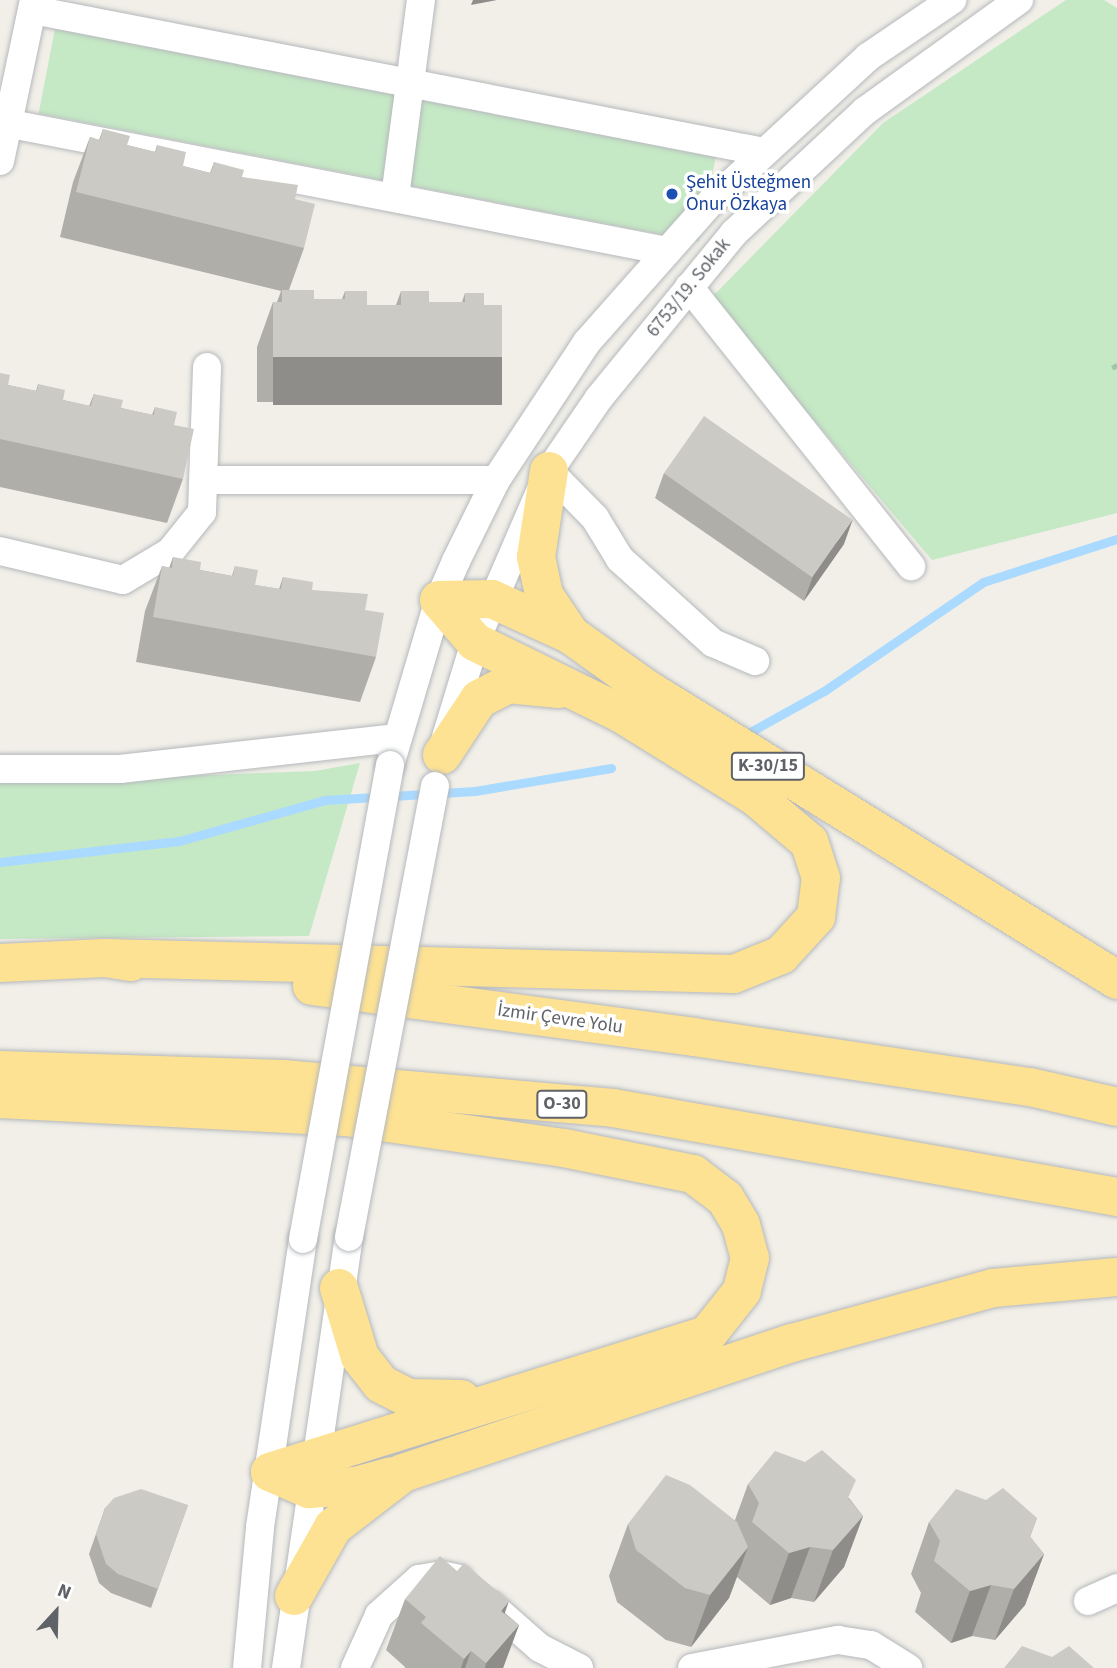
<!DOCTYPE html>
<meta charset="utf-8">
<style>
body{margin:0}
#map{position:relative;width:1117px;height:1668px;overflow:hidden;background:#f1efe8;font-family:"Source Sans 3",sans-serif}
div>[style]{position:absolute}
.green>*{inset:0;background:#c5e8c5;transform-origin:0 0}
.stream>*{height:9px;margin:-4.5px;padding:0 4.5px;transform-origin:4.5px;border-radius:4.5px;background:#aadaff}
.path>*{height:4.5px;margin-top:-2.25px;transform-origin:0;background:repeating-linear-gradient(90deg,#9cc7a9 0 7px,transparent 0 10.5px)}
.roads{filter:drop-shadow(0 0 2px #b5b8bc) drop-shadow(0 0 2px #b5b8bc)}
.minor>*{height:28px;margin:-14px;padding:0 14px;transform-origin:14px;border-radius:14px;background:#fff}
.highway>*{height:38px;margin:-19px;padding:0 19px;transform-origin:19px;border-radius:19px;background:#fde293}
.bridges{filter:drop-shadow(0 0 2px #b5b8bc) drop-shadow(0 0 2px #b5b8bc)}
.minor-bridge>*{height:28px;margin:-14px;padding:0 14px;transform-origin:14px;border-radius:14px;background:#fff}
.wall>*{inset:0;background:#afaea9}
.shaded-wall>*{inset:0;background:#8f8d8a;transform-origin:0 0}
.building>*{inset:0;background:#cccac5;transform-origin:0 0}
.dots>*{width:19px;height:19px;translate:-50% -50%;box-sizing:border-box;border:4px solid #fff;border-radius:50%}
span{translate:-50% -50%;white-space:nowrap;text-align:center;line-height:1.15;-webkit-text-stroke:7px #fff;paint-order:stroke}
.shield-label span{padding:2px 5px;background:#fff;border:2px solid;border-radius:5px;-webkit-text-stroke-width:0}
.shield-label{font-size:18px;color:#5f6368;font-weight:700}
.transit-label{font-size:19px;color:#164399}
.left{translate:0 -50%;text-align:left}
.street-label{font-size:19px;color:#5f6368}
.north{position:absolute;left:21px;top:1577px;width:70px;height:70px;-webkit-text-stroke:5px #fff;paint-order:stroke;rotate:22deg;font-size:19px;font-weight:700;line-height:28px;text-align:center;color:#5f6368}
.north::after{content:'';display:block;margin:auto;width:24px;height:32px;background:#5f6368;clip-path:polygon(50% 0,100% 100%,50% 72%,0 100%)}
</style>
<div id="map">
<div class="green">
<i style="clip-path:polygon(1066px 0,1104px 0,1117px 8px,1117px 513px,932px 560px,711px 298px,883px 123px)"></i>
<i style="left:55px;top:29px;width:673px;height:86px;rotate:11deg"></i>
<i style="clip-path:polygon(360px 763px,309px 936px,0 939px,0 783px,315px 771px)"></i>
</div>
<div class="stream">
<i style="left:752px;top:731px;width:82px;rotate:-29.1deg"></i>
<i style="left:824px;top:691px;width:193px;rotate:-34.4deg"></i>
<i style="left:983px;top:582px;width:141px;rotate:-17.8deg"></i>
<i style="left:0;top:862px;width:180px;rotate:-6.7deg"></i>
<i style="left:179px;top:841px;width:152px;rotate:-15.7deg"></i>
<i style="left:325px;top:800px;width:150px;rotate:-3.4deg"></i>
<i style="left:475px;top:791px;width:138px;rotate:-9.6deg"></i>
</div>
<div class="path">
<i style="left:1112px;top:368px;width:6px;rotate:-31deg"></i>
</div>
<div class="roads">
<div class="minor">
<i style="left:33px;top:10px;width:745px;rotate:10.99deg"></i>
<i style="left:11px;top:124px;width:668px;rotate:10.96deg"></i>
<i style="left:0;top:161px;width:165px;rotate:-78.1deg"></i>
<i style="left:395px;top:197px;width:199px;rotate:-82.5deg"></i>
<i style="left:689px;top:287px;width:357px;rotate:51.5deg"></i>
<i style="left:549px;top:471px;width:66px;rotate:45.6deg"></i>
<i style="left:595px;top:518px;width:48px;rotate:58.6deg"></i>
<i style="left:620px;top:559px;width:125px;rotate:42.1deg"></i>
<i style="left:713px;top:643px;width:46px;rotate:23.2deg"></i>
<i style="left:206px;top:480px;width:290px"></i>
<i style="left:0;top:551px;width:126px;rotate:13.3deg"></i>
<i style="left:123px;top:580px;width:55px;rotate:-30.8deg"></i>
<i style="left:170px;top:552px;width:51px;rotate:-51.3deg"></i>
<i style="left:202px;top:512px;width:145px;rotate:-88deg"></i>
<i style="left:446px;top:737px;width:99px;rotate:-73deg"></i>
<i style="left:475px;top:642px;width:186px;rotate:-66.6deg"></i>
<i style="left:549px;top:471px;width:88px;rotate:-55.6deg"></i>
<i style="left:599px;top:398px;width:213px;rotate:-50.7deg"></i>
<i style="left:734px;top:233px;width:179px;rotate:-43deg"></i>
<i style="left:865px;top:111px;width:190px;rotate:-35.8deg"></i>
<i style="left:390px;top:765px;width:172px;rotate:-73.5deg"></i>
<i style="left:439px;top:600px;width:43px;rotate:-66.4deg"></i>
<i style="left:456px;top:561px;width:90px;rotate:-63.7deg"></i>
<i style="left:496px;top:480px;width:165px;rotate:-56.6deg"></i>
<i style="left:587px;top:342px;width:187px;rotate:-48.5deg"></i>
<i style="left:711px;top:202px;width:214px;rotate:-42.7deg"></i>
<i style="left:868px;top:57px;width:102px;rotate:-34.2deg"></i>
<i style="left:0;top:769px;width:120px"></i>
<i style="left:120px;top:769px;width:279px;rotate:-6.4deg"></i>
<i style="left:1088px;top:1601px;width:32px;rotate:-24deg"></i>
<i style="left:491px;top:1605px;width:65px;rotate:41.3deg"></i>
<i style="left:540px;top:1648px;width:44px;rotate:27.1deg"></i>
<i style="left:247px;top:1668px;width:142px;rotate:-84.7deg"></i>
<i style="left:260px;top:1527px;width:291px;rotate:-81.5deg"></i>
<i style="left:286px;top:1668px;width:436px;rotate:-81.7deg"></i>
<i style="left:355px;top:1668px;width:58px;rotate:-65.6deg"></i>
<i style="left:379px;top:1615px;width:54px;rotate:-42deg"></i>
<i style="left:419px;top:1579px;width:22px;rotate:-10deg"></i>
<i style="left:441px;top:1575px;width:19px;rotate:12deg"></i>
<i style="left:692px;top:1668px;width:149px;rotate:-10.9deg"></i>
<i style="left:838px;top:1640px;width:33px;rotate:9deg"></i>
<i style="left:871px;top:1645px;width:44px;rotate:31.9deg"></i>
</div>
<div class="highway">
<i style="left:549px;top:471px;width:87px;rotate:98.6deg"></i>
<i style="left:536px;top:557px;width:39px;rotate:78deg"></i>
<i style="left:544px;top:595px;width:48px;rotate:56deg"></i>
<i style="left:571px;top:635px;width:91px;rotate:35.6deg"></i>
<i style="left:645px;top:688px;width:555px;rotate:31.74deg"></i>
<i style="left:439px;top:600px;width:53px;rotate:-1.1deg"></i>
<i style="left:492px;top:599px;width:85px;rotate:24.4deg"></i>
<i style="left:442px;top:755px;width:67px;rotate:-56.5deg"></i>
<i style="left:479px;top:699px;width:33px;rotate:-27deg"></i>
<i style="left:508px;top:684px;width:51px;rotate:5.6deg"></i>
<i style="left:105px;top:958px;width:629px;rotate:1.46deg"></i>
<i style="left:734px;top:974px;width:51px;rotate:-22deg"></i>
<i style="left:781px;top:955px;width:52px;rotate:-47.4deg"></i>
<i style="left:816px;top:917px;width:39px;rotate:-83deg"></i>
<i style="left:821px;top:878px;width:38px;rotate:-108deg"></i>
<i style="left:809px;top:842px;width:70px;rotate:-139.7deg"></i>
<i style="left:756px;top:797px;width:158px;rotate:-148.2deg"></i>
<i style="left:622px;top:714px;width:164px;rotate:-153.9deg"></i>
<i style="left:475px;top:642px;width:55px;rotate:-130.6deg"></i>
<i style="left:0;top:963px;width:105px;rotate:-2.7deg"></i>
<i style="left:105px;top:958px;width:26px;rotate:9deg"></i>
<i style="left:312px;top:986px;width:385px;rotate:7.6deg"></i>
<i style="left:694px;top:1037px;width:340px;rotate:8.5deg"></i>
<i style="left:1030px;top:1087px;width:89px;rotate:12.9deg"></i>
<i style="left:0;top:1070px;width:283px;rotate:1.8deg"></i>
<i style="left:283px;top:1079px;width:331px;rotate:5deg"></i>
<i style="left:613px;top:1108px;width:512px;rotate:10.01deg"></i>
<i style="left:0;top:1099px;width:346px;rotate:3deg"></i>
<i style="left:346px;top:1117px;width:220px;rotate:8.1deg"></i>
<i style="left:564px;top:1148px;width:132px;rotate:11.4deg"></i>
<i style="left:693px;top:1174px;width:40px;rotate:37deg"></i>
<i style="left:725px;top:1198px;width:31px;rotate:59deg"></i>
<i style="left:741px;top:1225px;width:34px;rotate:75deg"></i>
<i style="left:750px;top:1258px;width:34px;rotate:104deg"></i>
<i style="left:742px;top:1291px;width:56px;rotate:128.5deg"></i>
<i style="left:707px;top:1335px;width:458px;rotate:162.6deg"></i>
<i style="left:339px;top:1288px;width:72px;rotate:73.1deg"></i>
<i style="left:360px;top:1357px;width:34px;rotate:52deg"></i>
<i style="left:381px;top:1384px;width:30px;rotate:27deg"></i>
<i style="left:408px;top:1398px;width:53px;rotate:1.1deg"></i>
<i style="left:270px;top:1472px;width:43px;rotate:23.6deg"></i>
<i style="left:309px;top:1489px;width:46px;rotate:-3.7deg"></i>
<i style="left:355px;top:1486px;width:38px;rotate:-15deg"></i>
<i style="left:294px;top:1596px;width:79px;rotate:-60.5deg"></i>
<i style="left:333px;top:1527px;width:88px;rotate:-37.6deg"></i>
<i style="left:403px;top:1473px;width:410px;rotate:-18.5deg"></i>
<i style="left:792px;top:1343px;width:208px;rotate:-15.3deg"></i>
<i style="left:993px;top:1288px;width:124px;rotate:-5.1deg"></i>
</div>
</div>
<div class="bridges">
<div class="minor-bridge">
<i style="left:349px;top:1237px;width:459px;rotate:-79.2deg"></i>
<i style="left:303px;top:1239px;width:482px;rotate:-79.6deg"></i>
</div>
</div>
<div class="wall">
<i style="clip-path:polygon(103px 129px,127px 145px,155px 152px,157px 145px,183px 166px,210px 173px,214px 162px,242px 177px,295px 199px,304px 248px,289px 290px,314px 299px,342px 299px,345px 291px,367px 305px,396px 305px,401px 291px,429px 302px,462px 302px,465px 293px,484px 305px,502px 357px,486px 402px,257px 402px,257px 347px,273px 302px,277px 302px,281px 291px,60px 237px,73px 182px,90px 137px,99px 140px)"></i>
<i style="clip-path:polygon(0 373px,8px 385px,36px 391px,38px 384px,63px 400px,89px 406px,94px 394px,121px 408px,152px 415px,155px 407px,174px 425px,183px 479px,167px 523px,0 487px)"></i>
<i style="clip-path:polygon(664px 473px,844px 544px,804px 601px,655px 498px)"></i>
<i style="clip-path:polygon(173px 557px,200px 570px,232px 576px,235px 566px,255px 585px,279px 589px,283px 577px,312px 590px,365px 610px,376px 657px,360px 702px,136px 662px,145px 611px,162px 566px,169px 568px)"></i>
<i style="clip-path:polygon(748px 1484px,849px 1498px,863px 1516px,844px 1567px,814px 1602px,791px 1598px,770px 1605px,737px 1577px,729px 1598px,691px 1647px,666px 1640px,617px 1602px,609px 1576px,628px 1524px,735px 1520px)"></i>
<i style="clip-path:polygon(188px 1505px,151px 1608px,111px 1593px,99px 1583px,89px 1554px,105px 1508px)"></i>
<i style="clip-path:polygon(1037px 1518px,1030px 1537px,1044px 1554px,1025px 1605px,995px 1640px,972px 1636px,951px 1643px,915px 1612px,921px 1593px,911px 1574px,929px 1522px)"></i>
<i style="clip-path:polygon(405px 1599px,505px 1613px,519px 1625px,503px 1668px,405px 1668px,405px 1667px,386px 1650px)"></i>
</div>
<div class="shaded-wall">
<i style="clip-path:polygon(473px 0,497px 0,471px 5px)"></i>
<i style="left:273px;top:357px;width:229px;height:48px"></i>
<i style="clip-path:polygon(853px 519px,844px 544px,804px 601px,813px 576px)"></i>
<i style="clip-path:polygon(863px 1516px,844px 1567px,814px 1602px,833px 1550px)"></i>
<i style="clip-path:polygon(748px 1547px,729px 1598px,691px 1647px,710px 1595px)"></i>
<i style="clip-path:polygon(810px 1547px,791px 1598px,770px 1605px,789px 1553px)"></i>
<i style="clip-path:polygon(1044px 1554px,1025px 1605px,995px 1640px,1014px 1589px)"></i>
<i style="clip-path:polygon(991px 1585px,972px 1636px,951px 1643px,970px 1591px)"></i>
<i style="clip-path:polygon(509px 1601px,491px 1653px,483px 1662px,501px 1611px)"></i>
<i style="clip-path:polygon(519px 1625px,503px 1668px,485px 1668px,486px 1663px)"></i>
<i style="clip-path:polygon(471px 1651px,465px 1668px,461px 1668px,464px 1659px)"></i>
</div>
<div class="building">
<i style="clip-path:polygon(103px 129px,130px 136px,127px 145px,156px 152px,157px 145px,186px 152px,183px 166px,211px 173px,214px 162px,244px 170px,242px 177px,298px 185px,295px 199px,315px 204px,304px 248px,76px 192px,90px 137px,100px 140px)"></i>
<i style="clip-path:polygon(282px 290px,314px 290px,314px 299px,345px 299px,345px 291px,367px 291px,367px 305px,401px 305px,401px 291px,429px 291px,429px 302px,465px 302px,465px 293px,484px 293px,484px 305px,502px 305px,502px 357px,273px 357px,273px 302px,282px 302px)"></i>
<i style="clip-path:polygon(0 373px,10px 375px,8px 385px,37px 391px,38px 384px,65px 390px,63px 400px,91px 406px,94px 394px,123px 400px,121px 408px,154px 415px,155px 407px,177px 412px,174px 425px,194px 429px,183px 479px,0 439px)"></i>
<i style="left:704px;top:416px;width:181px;height:70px;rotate:35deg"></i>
<i style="clip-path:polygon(173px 557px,201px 562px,200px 570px,233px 576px,235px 566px,258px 570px,255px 585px,281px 589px,283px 577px,313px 582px,312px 590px,368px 594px,365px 610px,384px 613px,376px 657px,153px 617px,162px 566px,172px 568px)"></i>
<i style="clip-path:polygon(822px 1450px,856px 1480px,848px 1498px,863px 1516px,833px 1550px,810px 1547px,789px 1553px,752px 1522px,759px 1503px,748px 1484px,775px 1451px,805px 1462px)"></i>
<i style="clip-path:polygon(666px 1475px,690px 1485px,737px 1522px,748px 1547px,710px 1595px,685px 1588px,636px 1550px,628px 1524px)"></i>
<i style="clip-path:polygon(1003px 1488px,1037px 1518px,1030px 1536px,1044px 1554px,1014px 1589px,991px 1585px,970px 1591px,934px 1561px,940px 1541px,929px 1522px,956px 1489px,986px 1500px)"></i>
<i style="clip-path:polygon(141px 1489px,188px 1505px,158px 1589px,118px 1574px,106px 1564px,96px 1534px,105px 1508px,114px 1498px)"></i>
<i style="clip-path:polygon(440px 1556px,457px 1571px,464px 1563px,509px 1601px,501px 1611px,519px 1625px,486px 1663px,471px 1651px,464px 1659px,421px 1623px,426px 1617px,405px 1599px)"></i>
<i style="clip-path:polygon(1022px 1646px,1052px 1657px,1069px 1646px,1094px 1668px,1004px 1668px)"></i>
</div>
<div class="dots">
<i style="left:672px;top:194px;background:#1a4fb4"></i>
</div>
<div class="shield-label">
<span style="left:768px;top:766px">K-30/15</span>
<span style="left:562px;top:1104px">O-30</span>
</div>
<div class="transit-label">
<span class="left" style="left:686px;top:194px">Şehit Üsteğmen<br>Onur Özkaya</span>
</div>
<div class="street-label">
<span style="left:689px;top:288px;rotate:-51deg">6753/19. Sokak</span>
<span style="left:560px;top:1019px;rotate:8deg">İzmir Çevre Yolu</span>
</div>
<div class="north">N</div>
</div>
